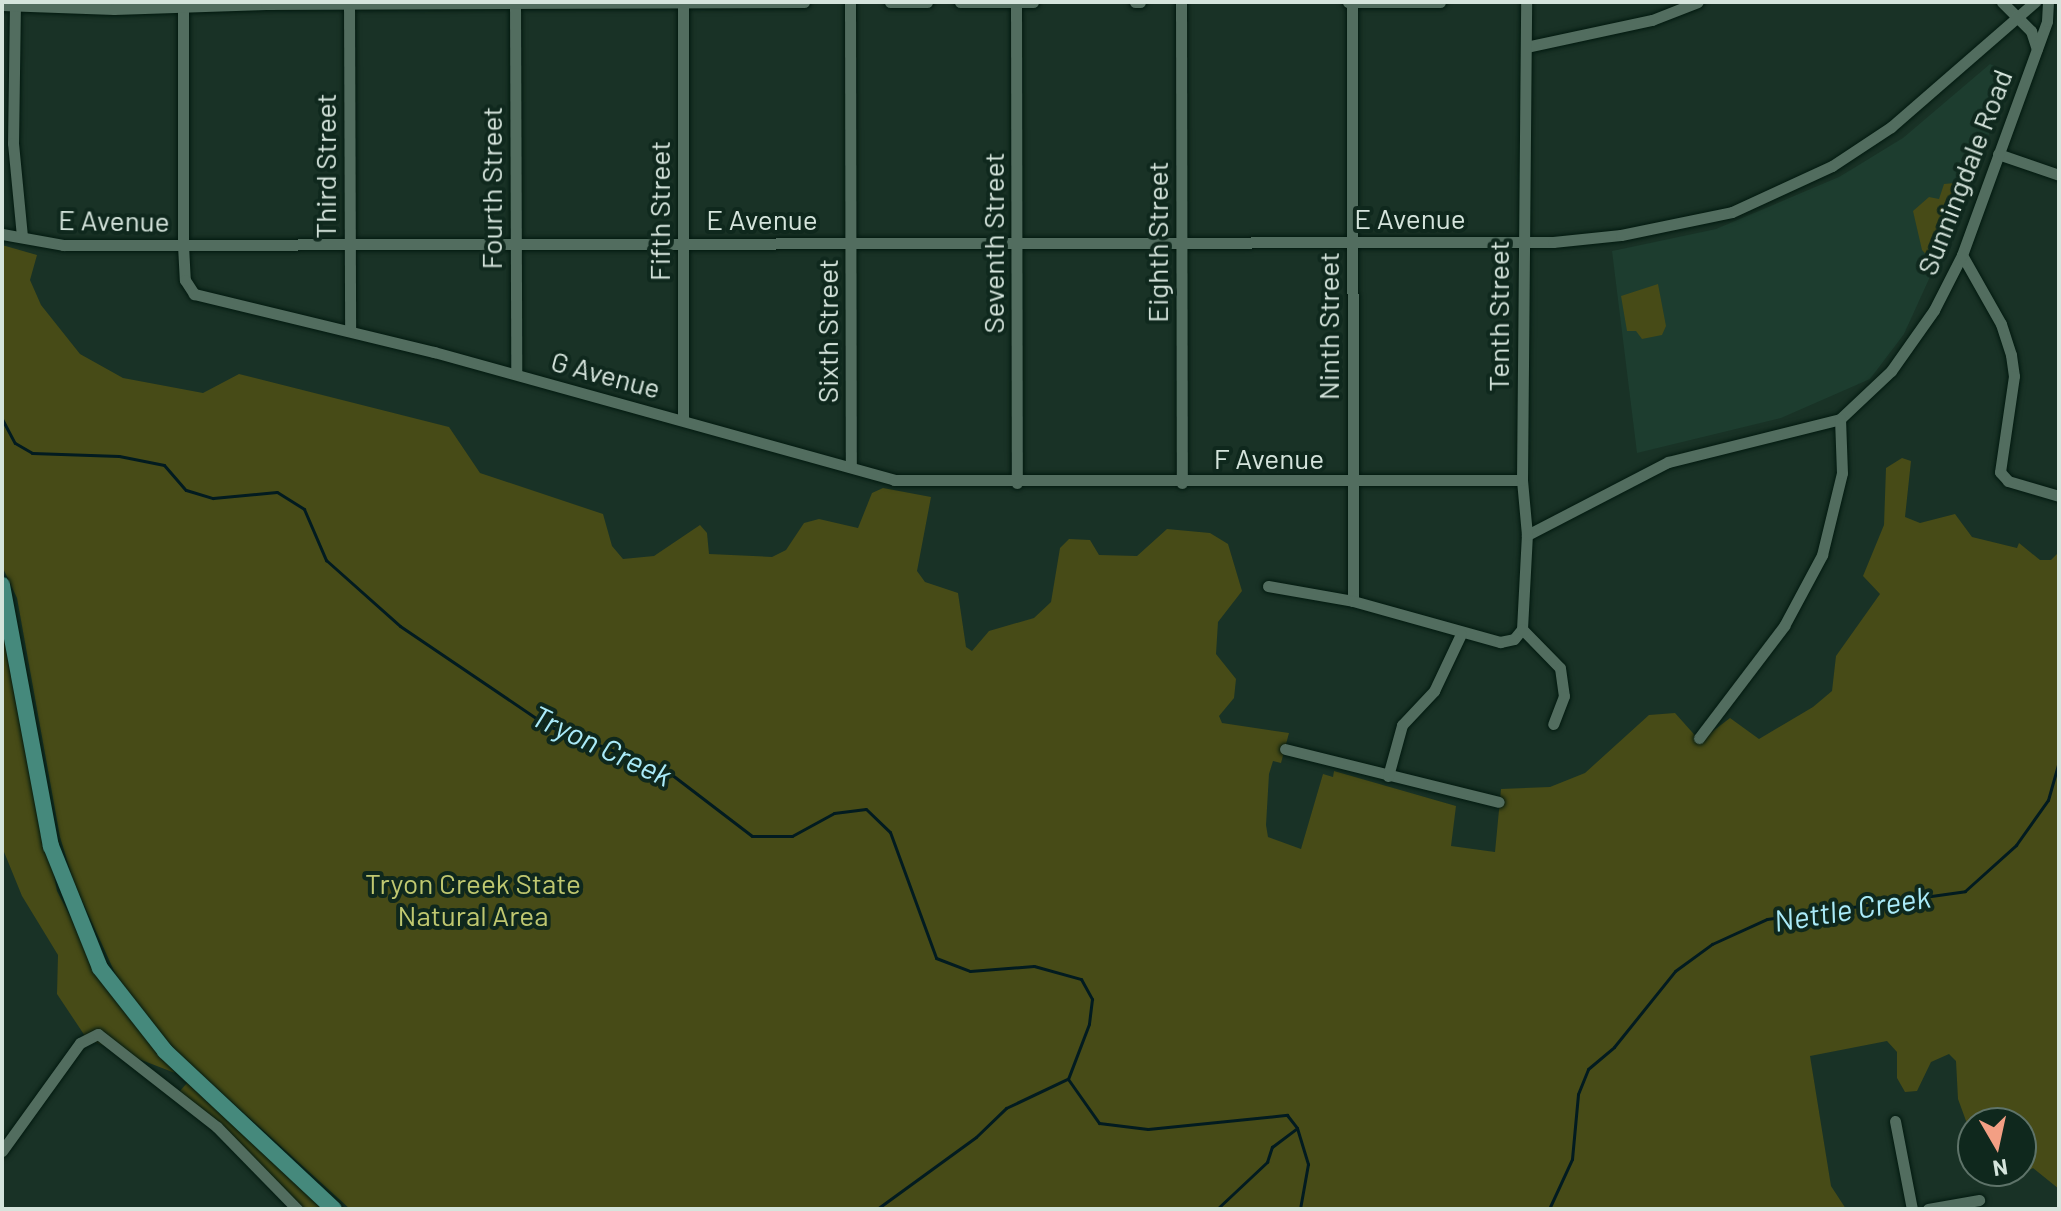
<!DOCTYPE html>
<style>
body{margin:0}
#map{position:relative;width:2061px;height:1211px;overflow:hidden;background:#193226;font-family:Barlow,sans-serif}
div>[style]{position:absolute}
.built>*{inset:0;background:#1d3d2f}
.green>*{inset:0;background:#474b17}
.stream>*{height:3px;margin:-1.5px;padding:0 1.5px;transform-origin:1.5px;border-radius:1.5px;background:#021b20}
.roads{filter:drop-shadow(0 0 2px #02190f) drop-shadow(0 0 2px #02190f)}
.street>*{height:11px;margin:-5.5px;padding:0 5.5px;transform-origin:5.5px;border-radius:5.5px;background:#526d5f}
.secondary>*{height:16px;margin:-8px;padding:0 8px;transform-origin:8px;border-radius:8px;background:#45897c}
span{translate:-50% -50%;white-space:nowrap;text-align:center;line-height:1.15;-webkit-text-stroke:8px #0f281d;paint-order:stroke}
.street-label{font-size:28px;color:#d5e4dc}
.park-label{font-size:28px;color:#c0c870}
.water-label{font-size:30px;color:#aaebf9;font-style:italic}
.frame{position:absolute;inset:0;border:4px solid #d5e4dc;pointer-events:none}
.north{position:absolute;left:1957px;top:1107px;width:80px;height:80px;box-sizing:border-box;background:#0f281d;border:2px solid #5e7369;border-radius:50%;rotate:171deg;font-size:22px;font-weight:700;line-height:32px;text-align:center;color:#d5e4dc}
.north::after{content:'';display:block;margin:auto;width:28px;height:36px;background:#f39f84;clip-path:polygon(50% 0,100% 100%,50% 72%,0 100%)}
</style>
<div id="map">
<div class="built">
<i style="clip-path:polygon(1990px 64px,2009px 73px,1974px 180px,1904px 334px,1870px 379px,1781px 418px,1637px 453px,1612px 251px,1716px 229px,1839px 177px,1903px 138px)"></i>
</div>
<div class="green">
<i style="clip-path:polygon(1955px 183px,1963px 187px,1940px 223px,1944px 242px,1930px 259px,1922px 250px,1913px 211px,1929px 197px,1939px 199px,1944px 184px)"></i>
<i style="clip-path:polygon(2px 245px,37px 255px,30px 280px,41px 305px,80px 354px,123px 378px,203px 393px,239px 374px,449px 427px,480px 473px,603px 514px,612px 546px,623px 559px,654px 556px,700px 525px,707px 533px,709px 554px,772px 557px,786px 550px,804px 523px,819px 519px,858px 528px,872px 493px,883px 488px,931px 497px,917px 571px,925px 582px,958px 593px,966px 647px,972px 651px,989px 631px,1034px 618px,1051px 602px,1060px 548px,1069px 539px,1090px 540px,1099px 555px,1137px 556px,1167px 529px,1210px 533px,1228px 544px,1242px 591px,1218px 622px,1216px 654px,1236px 679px,1234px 698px,1219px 716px,1222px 723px,1289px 733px,1281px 763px,1273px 761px,1269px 774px,1266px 825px,1268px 837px,1301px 849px,1323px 774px,1333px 777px,1334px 771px,1456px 806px,1451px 846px,1495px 852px,1501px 789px,1550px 787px,1585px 773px,1649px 715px,1675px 713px,1700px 741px,1730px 718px,1759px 739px,1813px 707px,1832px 691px,1836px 656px,1880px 594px,1863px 576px,1884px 525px,1886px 468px,1902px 458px,1911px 461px,1905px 517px,1920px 523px,1955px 514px,1972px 537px,2017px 548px,2019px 543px,2040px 560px,2051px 560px,2059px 552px,2059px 1189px,2033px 1168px,2001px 1186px,1990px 1179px,1992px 1171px,2021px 1171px,2021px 1123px,1973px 1123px,1973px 1130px,1969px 1129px,1958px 1099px,1956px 1061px,1949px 1054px,1931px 1062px,1917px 1091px,1905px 1092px,1897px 1078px,1897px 1052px,1887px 1041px,1810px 1056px,1831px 1186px,1846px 1209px,350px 1209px,171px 1047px,142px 1014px,115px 973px,74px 883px,60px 837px,17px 598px,2px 566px)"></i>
<i style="clip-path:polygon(1658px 284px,1666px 326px,1662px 335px,1642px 339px,1636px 331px,1627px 331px,1621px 296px)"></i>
<i style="clip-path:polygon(2px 610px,57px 891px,109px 991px,175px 1073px,87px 1039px,57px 994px,58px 955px,22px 896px,2px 847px)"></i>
<i style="clip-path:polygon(187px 1083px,324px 1209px,304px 1209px,180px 1091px)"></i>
</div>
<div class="stream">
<i style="left:2px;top:419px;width:27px;rotate:62deg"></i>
<i style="left:15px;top:443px;width:20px;rotate:30deg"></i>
<i style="left:32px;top:453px;width:87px;rotate:2deg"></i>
<i style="left:119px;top:456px;width:46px;rotate:11.3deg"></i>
<i style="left:164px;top:465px;width:33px;rotate:49deg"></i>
<i style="left:186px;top:490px;width:28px;rotate:17deg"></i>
<i style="left:213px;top:498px;width:64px;rotate:-5.4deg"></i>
<i style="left:277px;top:492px;width:32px;rotate:32deg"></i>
<i style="left:304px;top:509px;width:56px;rotate:66.7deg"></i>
<i style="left:326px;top:560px;width:99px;rotate:41.7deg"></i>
<i style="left:400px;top:626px;width:176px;rotate:34.1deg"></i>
<i style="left:546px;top:725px;width:129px;rotate:20.8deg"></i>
<i style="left:667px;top:771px;width:107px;rotate:37.4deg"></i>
<i style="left:752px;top:836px;width:40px"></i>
<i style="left:792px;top:836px;width:48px;rotate:-28.7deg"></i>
<i style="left:834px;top:813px;width:32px;rotate:-7deg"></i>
<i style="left:866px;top:809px;width:33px;rotate:44deg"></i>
<i style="left:890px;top:832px;width:134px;rotate:69.9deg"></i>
<i style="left:936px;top:958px;width:36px;rotate:21deg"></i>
<i style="left:970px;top:971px;width:64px;rotate:-4.5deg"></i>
<i style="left:1034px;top:966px;width:49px;rotate:15.5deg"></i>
<i style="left:1081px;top:979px;width:23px;rotate:61deg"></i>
<i style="left:1092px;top:999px;width:25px;rotate:97deg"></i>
<i style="left:1089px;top:1024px;width:59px;rotate:110.9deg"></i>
<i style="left:1068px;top:1079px;width:54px;rotate:54.8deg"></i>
<i style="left:1099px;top:1123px;width:49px;rotate:7deg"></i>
<i style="left:1148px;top:1129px;width:140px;rotate:-5.8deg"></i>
<i style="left:1287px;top:1115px;width:16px;rotate:52deg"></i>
<i style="left:1297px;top:1128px;width:38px;rotate:73deg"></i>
<i style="left:1308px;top:1164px;width:46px;rotate:100.1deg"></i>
<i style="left:877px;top:1209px;width:122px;rotate:-36deg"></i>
<i style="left:976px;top:1137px;width:42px;rotate:-44deg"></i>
<i style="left:1006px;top:1108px;width:68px;rotate:-25.4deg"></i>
<i style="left:1217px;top:1209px;width:69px;rotate:-43.2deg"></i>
<i style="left:1267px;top:1162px;width:16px;rotate:-72deg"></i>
<i style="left:1272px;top:1147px;width:31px;rotate:-37deg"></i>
<i style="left:1549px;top:1209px;width:55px;rotate:-65.3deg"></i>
<i style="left:1572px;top:1159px;width:65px;rotate:-84.7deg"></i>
<i style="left:1578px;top:1094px;width:27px;rotate:-68deg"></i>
<i style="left:1588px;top:1069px;width:34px;rotate:-40deg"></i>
<i style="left:1614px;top:1047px;width:97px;rotate:-51.2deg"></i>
<i style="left:1675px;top:971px;width:46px;rotate:-36.1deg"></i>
<i style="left:1712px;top:944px;width:60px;rotate:-24.4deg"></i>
<i style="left:1767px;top:919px;width:200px;rotate:-8deg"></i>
<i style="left:1965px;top:891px;width:69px;rotate:-42deg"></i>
<i style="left:2016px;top:845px;width:55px;rotate:-54.6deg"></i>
<i style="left:2048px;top:800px;width:41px;rotate:-74.2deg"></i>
</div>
<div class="roads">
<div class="street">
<i style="left:15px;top:2px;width:141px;rotate:90.8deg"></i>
<i style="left:13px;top:143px;width:94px;rotate:84.5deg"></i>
<i style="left:183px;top:2px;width:243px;rotate:90deg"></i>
<i style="left:183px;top:245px;width:35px;rotate:87deg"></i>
<i style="left:185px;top:280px;width:17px;rotate:57deg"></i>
<i style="left:194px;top:294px;width:247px;rotate:13.6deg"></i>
<i style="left:434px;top:352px;width:477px;rotate:15.5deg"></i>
<i style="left:894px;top:480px;width:628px"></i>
<i style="left:349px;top:2px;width:328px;rotate:89.8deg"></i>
<i style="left:515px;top:2px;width:372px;rotate:89.8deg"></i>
<i style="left:850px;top:2px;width:465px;rotate:89.9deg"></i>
<i style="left:890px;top:2px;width:37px"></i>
<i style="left:960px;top:2px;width:73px"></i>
<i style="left:1016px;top:2px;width:481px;rotate:89.9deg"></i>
<i style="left:1135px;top:2px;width:5px"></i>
<i style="left:1181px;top:2px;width:481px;rotate:89.9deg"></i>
<i style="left:1348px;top:2px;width:92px"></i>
<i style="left:1352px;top:2px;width:599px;rotate:89.9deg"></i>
<i style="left:2002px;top:2px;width:41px;rotate:45deg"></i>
<i style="left:2031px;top:31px;width:19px;rotate:72deg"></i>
<i style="left:2px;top:5px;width:112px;rotate:2deg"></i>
<i style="left:114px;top:9px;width:152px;rotate:-1.9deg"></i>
<i style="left:266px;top:4px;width:538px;rotate:-0.21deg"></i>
<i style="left:1526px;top:47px;width:129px;rotate:-12.1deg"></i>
<i style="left:1652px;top:20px;width:49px;rotate:-21.4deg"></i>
<i style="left:1998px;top:154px;width:65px;rotate:19deg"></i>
<i style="left:2px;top:234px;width:62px;rotate:10.2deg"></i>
<i style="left:63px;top:245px;width:1490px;rotate:-0.12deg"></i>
<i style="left:1553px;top:242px;width:68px;rotate:-5.9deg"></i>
<i style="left:1621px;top:235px;width:113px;rotate:-11.7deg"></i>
<i style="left:1732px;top:212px;width:110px;rotate:-24.7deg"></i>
<i style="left:1832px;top:166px;width:71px;rotate:-33.5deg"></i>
<i style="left:1891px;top:127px;width:191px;rotate:-41deg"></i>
<i style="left:1962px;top:255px;width:79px;rotate:60.5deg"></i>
<i style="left:2001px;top:324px;width:33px;rotate:72deg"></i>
<i style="left:2011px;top:355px;width:21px;rotate:82deg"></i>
<i style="left:2014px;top:376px;width:97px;rotate:98.3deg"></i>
<i style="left:2000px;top:472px;width:12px;rotate:48deg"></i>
<i style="left:2008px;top:481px;width:53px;rotate:16.4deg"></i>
<i style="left:683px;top:420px;width:418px;rotate:-90deg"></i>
<i style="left:1527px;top:535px;width:159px;rotate:-27.4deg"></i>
<i style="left:1668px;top:462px;width:177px;rotate:-14deg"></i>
<i style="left:1840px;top:419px;width:70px;rotate:-43.3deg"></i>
<i style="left:1891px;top:371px;width:75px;rotate:-54.8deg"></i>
<i style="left:1934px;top:310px;width:62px;rotate:-63deg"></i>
<i style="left:1962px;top:255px;width:249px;rotate:-70deg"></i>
<i style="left:2047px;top:21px;width:19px;rotate:-87deg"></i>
<i style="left:1268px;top:586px;width:86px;rotate:10deg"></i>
<i style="left:1353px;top:601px;width:153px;rotate:15.6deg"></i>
<i style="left:1500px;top:642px;width:14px;rotate:-12deg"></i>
<i style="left:1514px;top:639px;width:13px;rotate:-51deg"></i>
<i style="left:1522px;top:629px;width:94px;rotate:-87deg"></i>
<i style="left:1527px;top:535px;width:55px;rotate:-95.2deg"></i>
<i style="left:1522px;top:480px;width:478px;rotate:-89.5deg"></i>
<i style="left:1522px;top:629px;width:54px;rotate:45.7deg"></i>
<i style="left:1560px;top:668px;width:28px;rotate:82deg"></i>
<i style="left:1564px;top:696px;width:30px;rotate:111deg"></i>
<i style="left:1699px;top:738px;width:141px;rotate:-52.8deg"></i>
<i style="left:1784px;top:626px;width:81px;rotate:-61.8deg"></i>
<i style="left:1822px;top:555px;width:84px;rotate:-76.3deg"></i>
<i style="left:1842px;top:473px;width:54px;rotate:-92.1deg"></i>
<i style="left:1285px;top:749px;width:220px;rotate:13.9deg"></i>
<i style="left:1388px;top:776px;width:53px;rotate:-74.6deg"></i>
<i style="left:1402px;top:725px;width:47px;rotate:-46.7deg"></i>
<i style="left:1434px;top:691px;width:63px;rotate:-64.7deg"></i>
<i style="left:1895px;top:1121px;width:90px;rotate:79.1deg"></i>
<i style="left:2px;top:1151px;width:133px;rotate:-54.2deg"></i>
<i style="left:80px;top:1043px;width:20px;rotate:-27deg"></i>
<i style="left:98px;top:1034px;width:151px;rotate:38deg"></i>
<i style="left:217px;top:1127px;width:115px;rotate:45.7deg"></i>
<i style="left:1928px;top:1209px;width:52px;rotate:-10deg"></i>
</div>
<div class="secondary">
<i style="left:2px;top:585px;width:266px;rotate:79.4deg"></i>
<i style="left:51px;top:846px;width:131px;rotate:68.1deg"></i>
<i style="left:100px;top:968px;width:105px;rotate:51.9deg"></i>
<i style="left:165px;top:1051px;width:231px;rotate:43.1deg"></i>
</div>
</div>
<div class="street-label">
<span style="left:325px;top:166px;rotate:-90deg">Third Street</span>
<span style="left:1964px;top:172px;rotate:-69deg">Sunningdale Road</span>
<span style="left:491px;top:188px;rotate:-90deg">Fourth Street</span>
<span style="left:659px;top:211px;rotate:-90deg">Fifth Street</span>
<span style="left:1410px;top:218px">E Avenue</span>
<span style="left:762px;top:219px">E Avenue</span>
<span style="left:114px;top:220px;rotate:1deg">E Avenue</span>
<span style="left:1157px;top:242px;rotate:-90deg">Eighth Street</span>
<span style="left:993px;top:243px;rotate:-90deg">Seventh Street</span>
<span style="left:1498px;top:316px;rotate:-90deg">Tenth Street</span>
<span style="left:1328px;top:326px;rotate:-90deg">Ninth Street</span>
<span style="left:827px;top:331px;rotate:-90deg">Sixth Street</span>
<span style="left:606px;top:374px;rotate:15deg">G Avenue</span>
<span style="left:1269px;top:458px">F Avenue</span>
</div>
<div class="park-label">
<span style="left:473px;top:899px">Tryon Creek State<br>Natural Area</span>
</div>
<div class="water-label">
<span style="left:602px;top:745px;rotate:25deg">Tryon Creek</span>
<span style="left:1852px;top:908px;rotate:-9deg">Nettle Creek</span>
</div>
<div class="frame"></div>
<div class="north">N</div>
</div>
